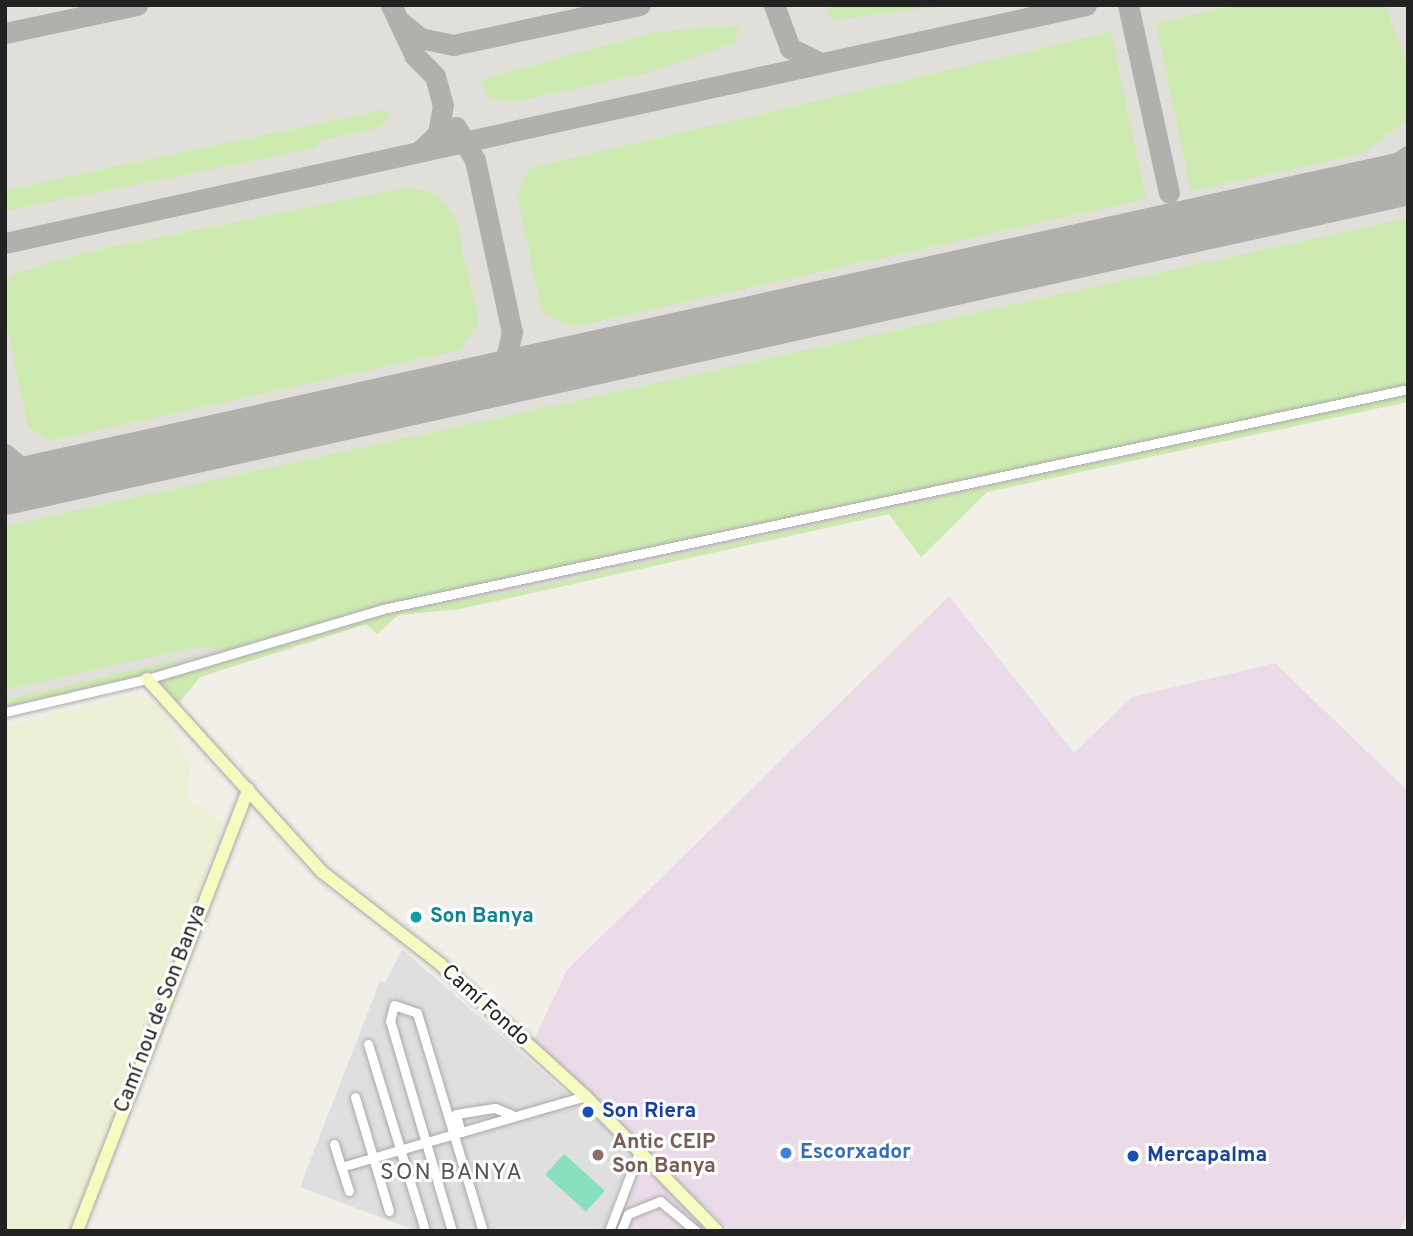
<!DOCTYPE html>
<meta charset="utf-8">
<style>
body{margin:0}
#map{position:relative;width:1413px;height:1236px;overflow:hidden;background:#f2efe9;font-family:Overpass,sans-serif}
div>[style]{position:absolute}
.residential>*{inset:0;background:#e0dfdf}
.industrial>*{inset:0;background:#ebdbe8}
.airport>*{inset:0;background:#e1dfda}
.farmland>*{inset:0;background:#eef0d5}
.grass>*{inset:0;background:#cdebb0}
.pitch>*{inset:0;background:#88e0be;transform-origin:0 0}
.taxiway>*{height:21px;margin:-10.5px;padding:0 10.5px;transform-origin:10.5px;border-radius:10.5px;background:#b1b0ac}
.runway>*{height:54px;margin:-27px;padding:0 27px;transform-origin:27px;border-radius:27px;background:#b1b0ac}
.roads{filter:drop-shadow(0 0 2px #a9a9a9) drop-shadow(0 0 2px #a9a9a9)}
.street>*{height:9px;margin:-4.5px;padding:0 4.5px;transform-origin:4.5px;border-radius:4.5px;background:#fff}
.secondary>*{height:12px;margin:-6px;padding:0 6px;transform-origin:6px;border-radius:6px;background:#f7fabf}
.dots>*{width:19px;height:19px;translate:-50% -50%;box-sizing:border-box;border:4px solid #fff;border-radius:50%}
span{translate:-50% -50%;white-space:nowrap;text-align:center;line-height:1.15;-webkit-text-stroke:6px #fff;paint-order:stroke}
.culture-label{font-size:21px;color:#0d838f;font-weight:700}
.left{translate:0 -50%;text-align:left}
.street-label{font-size:21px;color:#222}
.transit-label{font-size:21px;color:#164399;font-weight:700}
.education-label{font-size:21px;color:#785e54;font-weight:700}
.shop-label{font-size:21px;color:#366cbe;font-weight:700}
.neighbourhood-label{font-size:23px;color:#555;letter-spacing:2px}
.frame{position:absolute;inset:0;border:7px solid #222;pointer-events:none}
</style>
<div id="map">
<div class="residential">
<i style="clip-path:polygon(402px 949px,633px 1151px,603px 1231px,417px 1231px,300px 1187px,380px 981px,385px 983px)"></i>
</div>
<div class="industrial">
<i style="clip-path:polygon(949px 596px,1074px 753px,1132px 697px,1275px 663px,1408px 791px,1408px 1210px,1400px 1231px,731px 1231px,532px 1044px,567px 970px)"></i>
<i style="clip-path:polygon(641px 1158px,710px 1231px,613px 1231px)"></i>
</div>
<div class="airport">
<i style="clip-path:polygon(5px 5px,1408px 5px,1408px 401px,987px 492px,921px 557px,889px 514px,459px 609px,398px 615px,377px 634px,366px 624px,200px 677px,179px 703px,149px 670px,5px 704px)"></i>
</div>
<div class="farmland">
<i style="clip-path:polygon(131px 695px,159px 702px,191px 767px,186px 796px,224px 823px,70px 1231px,5px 1231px,5px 726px)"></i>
</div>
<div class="grass">
<i style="clip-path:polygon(828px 5px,948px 5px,836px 20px,826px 13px)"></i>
<i style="clip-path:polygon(1238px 5px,1385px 5px,1408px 67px,1408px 120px,1361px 154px,1191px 191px,1156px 23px)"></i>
<i style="clip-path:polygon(728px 25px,739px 28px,735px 43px,647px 73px,508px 103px,489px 97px,480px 80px,650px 33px)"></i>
<i style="clip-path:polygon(1111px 32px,1146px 199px,573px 327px,542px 313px,517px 195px,530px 168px)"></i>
<i style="clip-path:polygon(382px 110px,390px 114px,378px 128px,319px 141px,316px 148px,5px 211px,5px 190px)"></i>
<i style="clip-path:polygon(409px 187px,437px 195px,455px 217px,479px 323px,460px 350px,49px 441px,28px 426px,5px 318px,5px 281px,14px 274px,82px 253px)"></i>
<i style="clip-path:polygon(1408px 218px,1408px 384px,377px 605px,227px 650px,197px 647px,5px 690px,5px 526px)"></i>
<i style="clip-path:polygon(1408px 394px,1408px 402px,987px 492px,921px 557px,889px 514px,459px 609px,398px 615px,377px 634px,366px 624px,200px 677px,179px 703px,159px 681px,397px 612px,527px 589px)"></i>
<i style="clip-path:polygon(199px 655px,138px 676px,5px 707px,5px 700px)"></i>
</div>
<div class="pitch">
<i style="left:564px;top:1154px;width:55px;height:28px;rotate:42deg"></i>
</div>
<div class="taxiway">
<i style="left:391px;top:5px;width:56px;rotate:64.8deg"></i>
<i style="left:415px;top:56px;width:28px;rotate:45deg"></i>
<i style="left:435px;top:76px;width:30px;rotate:75deg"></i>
<i style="left:443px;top:105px;width:29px;rotate:100deg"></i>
<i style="left:438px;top:134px;width:25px;rotate:137deg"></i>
<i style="left:774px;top:5px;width:46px;rotate:69.6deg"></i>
<i style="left:790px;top:48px;width:34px;rotate:26deg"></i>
<i style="left:1128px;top:5px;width:192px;rotate:77.7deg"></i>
<i style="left:398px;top:20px;width:28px;rotate:39deg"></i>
<i style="left:420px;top:38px;width:34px;rotate:12deg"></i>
<i style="left:453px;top:45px;width:191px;rotate:-12.1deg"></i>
<i style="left:5px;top:33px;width:135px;rotate:-12deg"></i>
<i style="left:456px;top:127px;width:38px;rotate:60deg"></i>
<i style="left:475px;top:160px;width:176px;rotate:77.9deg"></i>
<i style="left:512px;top:332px;width:31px;rotate:103deg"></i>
<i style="left:505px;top:362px;width:33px;rotate:135deg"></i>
<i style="left:1362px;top:188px;width:56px;rotate:-34.8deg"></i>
<i style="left:5px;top:243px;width:1107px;rotate:-12.42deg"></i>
<i style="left:5px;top:454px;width:30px;rotate:40deg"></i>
<i style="left:28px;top:473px;width:25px;rotate:9deg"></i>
</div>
<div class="runway">
<i style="left:5px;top:488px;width:1437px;rotate:-12.46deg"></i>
</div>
<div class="roads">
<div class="street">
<i style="left:5px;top:712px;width:146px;rotate:-13.1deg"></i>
<i style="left:147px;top:679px;width:246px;rotate:-16.5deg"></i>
<i style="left:383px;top:609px;width:1048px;rotate:-12.11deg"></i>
<i style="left:368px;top:1044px;width:191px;rotate:73deg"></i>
<i style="left:355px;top:1097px;width:119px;rotate:73.4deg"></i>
<i style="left:460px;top:1130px;width:16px;rotate:-104deg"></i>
<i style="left:456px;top:1114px;width:39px;rotate:-9deg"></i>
<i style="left:495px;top:1108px;width:18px;rotate:22deg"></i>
<i style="left:334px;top:1144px;width:24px;rotate:73deg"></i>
<i style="left:349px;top:1191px;width:25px;rotate:-108deg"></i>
<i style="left:341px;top:1167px;width:254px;rotate:-16.2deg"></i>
<i style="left:452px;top:1231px;width:219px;rotate:-106.4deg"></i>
<i style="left:390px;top:1021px;width:16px;rotate:-76deg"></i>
<i style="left:394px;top:1005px;width:24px;rotate:19deg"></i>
<i style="left:417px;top:1013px;width:228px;rotate:73.2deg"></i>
<i style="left:609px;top:1231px;width:87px;rotate:-69.1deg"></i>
<i style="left:621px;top:1231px;width:18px;rotate:-68deg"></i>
<i style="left:628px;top:1214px;width:35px;rotate:-22deg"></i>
<i style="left:660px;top:1201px;width:47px;rotate:39.8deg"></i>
</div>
<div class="secondary">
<i style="left:147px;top:679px;width:261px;rotate:47.8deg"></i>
<i style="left:322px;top:872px;width:150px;rotate:37.9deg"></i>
<i style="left:440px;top:964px;width:196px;rotate:42.3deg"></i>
<i style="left:585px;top:1096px;width:189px;rotate:45.6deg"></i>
<i style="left:77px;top:1231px;width:474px;rotate:-68.8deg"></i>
</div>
</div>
<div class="dots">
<i style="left:416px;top:917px;background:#0f9aa8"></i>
<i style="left:588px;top:1112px;background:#1a4fb4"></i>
<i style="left:786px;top:1153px;background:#3f7fe0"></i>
<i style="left:598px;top:1155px;background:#8d6e63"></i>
<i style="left:1133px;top:1156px;background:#1a4fb4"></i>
</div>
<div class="culture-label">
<span class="left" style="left:430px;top:917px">Son Banya</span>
</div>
<div class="street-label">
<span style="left:485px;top:1006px;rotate:42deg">Camí Fondo</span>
<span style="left:161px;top:1009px;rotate:-69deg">Camí nou de Son Banya</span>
</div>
<div class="transit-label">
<span class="left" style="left:602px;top:1112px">Son Riera</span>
<span class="left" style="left:1147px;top:1156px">Mercapalma</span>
</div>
<div class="education-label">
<span class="left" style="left:612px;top:1155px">Antic CEIP<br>Son Banya</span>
</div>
<div class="shop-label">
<span class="left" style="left:800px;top:1153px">Escorxador</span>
</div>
<div class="neighbourhood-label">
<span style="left:452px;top:1174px">SON BANYA</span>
</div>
<div class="frame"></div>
</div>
